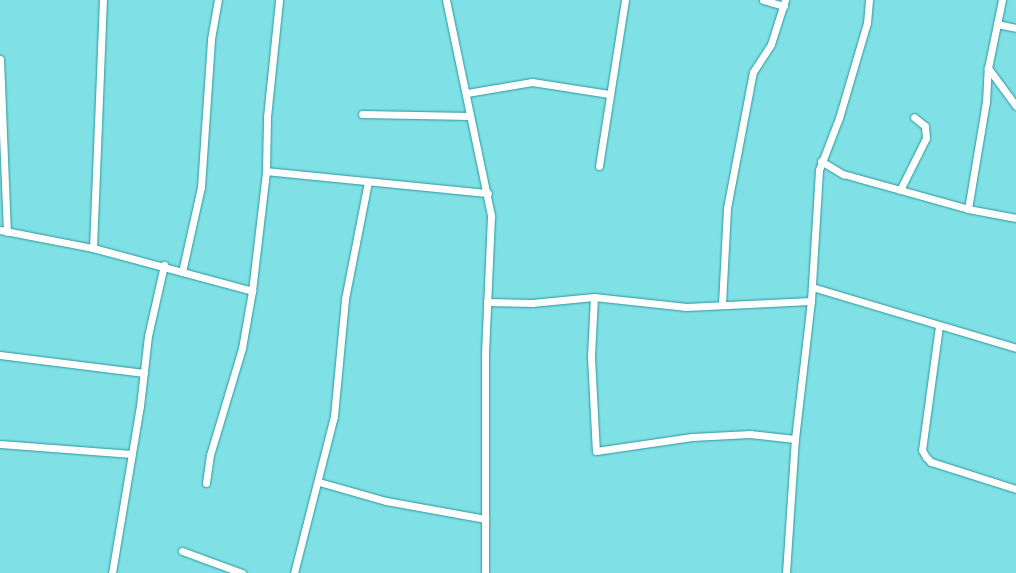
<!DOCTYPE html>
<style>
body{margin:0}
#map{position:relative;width:1016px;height:573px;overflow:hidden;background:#7fe1e6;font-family:Mulish,sans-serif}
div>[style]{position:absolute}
.roads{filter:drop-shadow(0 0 1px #2d979c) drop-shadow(0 0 1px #2d979c)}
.street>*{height:7px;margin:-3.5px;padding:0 3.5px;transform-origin:3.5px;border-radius:3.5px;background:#fff}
span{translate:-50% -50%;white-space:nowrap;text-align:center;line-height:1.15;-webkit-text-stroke:4.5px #7fe1e6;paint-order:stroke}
</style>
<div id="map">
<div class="roads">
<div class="street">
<i style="left:446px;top:0;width:221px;rotate:78.2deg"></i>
<i style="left:491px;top:216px;width:139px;rotate:92.5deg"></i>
<i style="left:485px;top:355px;width:218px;rotate:90deg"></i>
<i style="left:763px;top:0;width:22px;rotate:16deg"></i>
<i style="left:997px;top:24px;width:19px;rotate:12deg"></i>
<i style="left:0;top:59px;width:173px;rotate:87.7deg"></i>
<i style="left:988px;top:68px;width:47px;rotate:53.6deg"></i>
<i style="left:467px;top:93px;width:66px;rotate:-9.6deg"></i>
<i style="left:532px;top:82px;width:78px;rotate:8.9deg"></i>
<i style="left:362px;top:114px;width:108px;rotate:1.1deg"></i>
<i style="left:821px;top:161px;width:26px;rotate:31deg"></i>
<i style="left:843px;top:174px;width:130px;rotate:15.6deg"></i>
<i style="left:968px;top:209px;width:49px;rotate:10.6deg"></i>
<i style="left:599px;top:166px;width:168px;rotate:-81.1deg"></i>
<i style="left:266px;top:171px;width:223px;rotate:5.7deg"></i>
<i style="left:900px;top:190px;width:58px;rotate:-63.4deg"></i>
<i style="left:926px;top:138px;width:12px;rotate:-95deg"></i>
<i style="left:925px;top:126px;width:14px;rotate:-141deg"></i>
<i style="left:968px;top:209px;width:109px;rotate:-80.5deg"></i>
<i style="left:986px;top:102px;width:34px;rotate:-87deg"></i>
<i style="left:988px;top:68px;width:69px;rotate:-78.4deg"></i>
<i style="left:0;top:230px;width:95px;rotate:11deg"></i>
<i style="left:93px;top:248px;width:165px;rotate:15.1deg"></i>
<i style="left:93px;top:248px;width:248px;rotate:-87.7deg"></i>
<i style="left:182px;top:272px;width:87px;rotate:-77.4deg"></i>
<i style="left:201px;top:187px;width:148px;rotate:-86.1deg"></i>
<i style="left:211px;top:39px;width:40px;rotate:-80deg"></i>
<i style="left:812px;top:287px;width:213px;rotate:16.6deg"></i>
<i style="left:594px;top:297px;width:60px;rotate:92.9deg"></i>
<i style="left:591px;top:357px;width:94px;rotate:87deg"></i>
<i style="left:596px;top:451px;width:97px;rotate:-8.3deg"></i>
<i style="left:692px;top:437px;width:58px;rotate:-3deg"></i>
<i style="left:750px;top:434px;width:45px;rotate:6.3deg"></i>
<i style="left:487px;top:302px;width:45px;rotate:1.3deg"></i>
<i style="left:532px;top:303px;width:62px;rotate:-5.5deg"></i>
<i style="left:594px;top:297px;width:93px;rotate:6.2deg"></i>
<i style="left:686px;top:307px;width:125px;rotate:-2.7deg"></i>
<i style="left:722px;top:304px;width:96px;rotate:-87deg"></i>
<i style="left:727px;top:208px;width:138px;rotate:-79.2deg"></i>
<i style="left:753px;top:72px;width:33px;rotate:-57deg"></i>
<i style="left:771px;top:44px;width:46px;rotate:-72.3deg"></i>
<i style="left:939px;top:326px;width:125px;rotate:97.8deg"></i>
<i style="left:922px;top:450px;width:8px;rotate:60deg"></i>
<i style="left:926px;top:457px;width:7px;rotate:45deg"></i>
<i style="left:931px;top:462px;width:89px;rotate:17.6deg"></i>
<i style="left:0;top:355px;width:145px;rotate:7.1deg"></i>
<i style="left:0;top:444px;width:132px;rotate:4.3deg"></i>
<i style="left:319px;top:482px;width:70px;rotate:15.8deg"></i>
<i style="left:386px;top:501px;width:101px;rotate:10.3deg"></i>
<i style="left:206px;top:483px;width:28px;rotate:-82deg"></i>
<i style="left:210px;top:455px;width:112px;rotate:-73.3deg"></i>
<i style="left:242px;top:348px;width:58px;rotate:-80deg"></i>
<i style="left:252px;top:291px;width:121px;rotate:-83.3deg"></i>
<i style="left:266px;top:171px;width:54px;rotate:-88.9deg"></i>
<i style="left:267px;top:117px;width:118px;rotate:-84.1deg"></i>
<i style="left:182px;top:551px;width:64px;rotate:20.1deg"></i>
<i style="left:112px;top:573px;width:169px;rotate:-80.5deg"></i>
<i style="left:140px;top:406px;width:70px;rotate:-83.5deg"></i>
<i style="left:148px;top:336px;width:73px;rotate:-77.3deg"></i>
<i style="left:294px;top:573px;width:162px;rotate:-75.7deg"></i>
<i style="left:334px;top:416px;width:118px;rotate:-84.6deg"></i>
<i style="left:345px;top:299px;width:119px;rotate:-78.9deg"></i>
<i style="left:786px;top:573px;width:134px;rotate:-86.2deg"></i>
<i style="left:795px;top:439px;width:139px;rotate:-83.4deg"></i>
<i style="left:811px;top:301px;width:131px;rotate:-86.5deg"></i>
<i style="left:819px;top:170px;width:56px;rotate:-69deg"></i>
<i style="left:839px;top:118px;width:99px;rotate:-73.6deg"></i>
<i style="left:867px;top:23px;width:23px;rotate:-85deg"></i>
</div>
</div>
</div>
